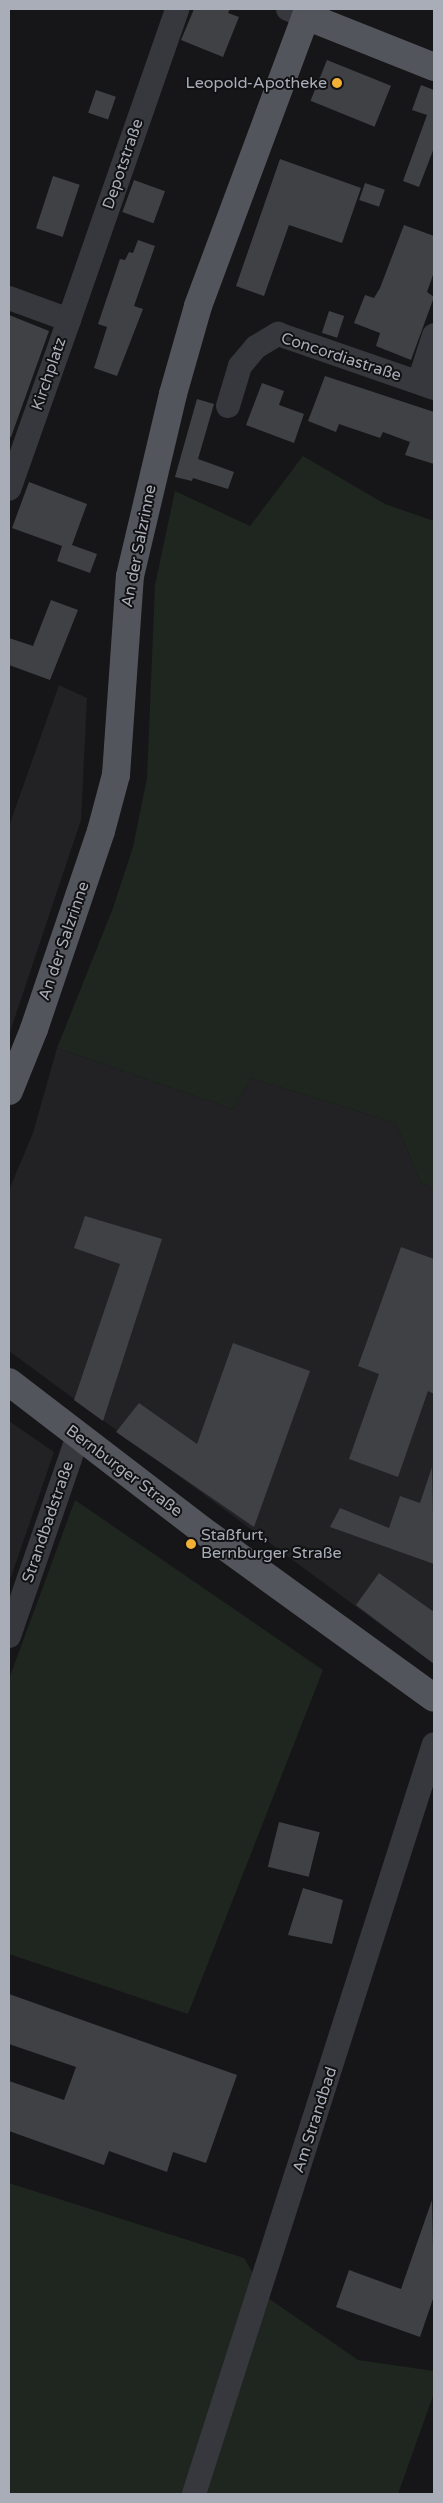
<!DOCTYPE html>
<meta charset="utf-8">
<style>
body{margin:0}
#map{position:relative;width:443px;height:2503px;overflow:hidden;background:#161618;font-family:"Varela Round",sans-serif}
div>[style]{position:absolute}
.built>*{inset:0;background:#222225}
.green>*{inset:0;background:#1e261f}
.building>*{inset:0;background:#404145;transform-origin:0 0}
.minor>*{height:24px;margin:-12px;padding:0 12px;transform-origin:12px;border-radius:12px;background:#37383d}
.major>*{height:28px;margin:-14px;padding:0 14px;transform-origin:14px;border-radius:14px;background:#53555c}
.dots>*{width:14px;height:14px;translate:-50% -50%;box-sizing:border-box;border:2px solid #111113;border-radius:50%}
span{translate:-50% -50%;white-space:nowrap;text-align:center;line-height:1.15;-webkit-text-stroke:4px #111113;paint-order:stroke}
.poi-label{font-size:16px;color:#a8adb8}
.right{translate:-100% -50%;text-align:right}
.left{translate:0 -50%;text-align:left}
.street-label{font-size:16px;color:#a8adb8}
.frame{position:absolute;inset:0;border:10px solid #a8adb8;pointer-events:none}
</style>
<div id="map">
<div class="built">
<i style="clip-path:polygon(59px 685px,87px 698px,81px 820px,9px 1035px,9px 826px)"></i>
<i style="clip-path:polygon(57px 1048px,233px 1109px,251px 1078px,396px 1123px,421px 1183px,434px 1188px,434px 1664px,9px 1351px,9px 1190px,33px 1133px)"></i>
<i style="clip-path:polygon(9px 1421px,54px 1452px,9px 1583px)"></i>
</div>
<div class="green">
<i style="clip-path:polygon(303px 456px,385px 504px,434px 521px,434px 1188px,421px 1183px,396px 1123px,251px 1078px,233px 1109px,57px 1048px,113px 908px,133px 847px,147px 778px,155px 585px,175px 491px,250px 526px)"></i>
<i style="clip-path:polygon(75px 1500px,323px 1670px,188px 2014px,9px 1954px,9px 1679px)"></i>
<i style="clip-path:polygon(9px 2183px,244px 2258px,268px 2298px,358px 2360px,434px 2371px,434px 2393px,398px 2494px,9px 2494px)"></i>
</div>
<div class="building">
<i style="clip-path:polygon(194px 9px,230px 9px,228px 13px,239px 17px,223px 57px,181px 40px)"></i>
<i style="left:327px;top:60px;width:69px;height:44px;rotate:22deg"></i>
<i style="clip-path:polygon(421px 85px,434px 90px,434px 148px,419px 187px,403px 181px,427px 115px,412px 110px)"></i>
<i style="left:96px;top:90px;width:21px;height:24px;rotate:19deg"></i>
<i style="clip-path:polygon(280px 159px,361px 188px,342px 243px,289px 225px,264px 296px,236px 286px)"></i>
<i style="left:53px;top:176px;width:28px;height:55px;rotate:18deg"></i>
<i style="left:134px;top:180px;width:33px;height:34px;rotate:20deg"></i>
<i style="left:365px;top:183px;width:21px;height:18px;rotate:19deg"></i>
<i style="clip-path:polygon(404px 225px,434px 236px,434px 272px,427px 292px,434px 297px,411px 360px,376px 346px,380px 333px,354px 323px,365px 295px,374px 298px,380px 288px)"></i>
<i style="clip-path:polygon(138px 240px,155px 246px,134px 306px,143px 309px,117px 376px,94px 368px,107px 327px,98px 324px,120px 259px,125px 260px,129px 252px,133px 253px)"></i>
<i style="left:329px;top:311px;width:16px;height:23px;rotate:18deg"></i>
<i style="clip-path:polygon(9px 315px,49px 331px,11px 437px,9px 437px)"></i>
<i style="clip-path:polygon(325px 376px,434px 412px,434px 464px,405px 455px,410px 442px,383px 432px,380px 438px,339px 424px,336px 432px,308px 421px)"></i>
<i style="clip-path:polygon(262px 383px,284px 391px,279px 405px,304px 414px,294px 443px,246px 425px)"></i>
<i style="clip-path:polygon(197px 399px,214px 404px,198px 459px,234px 472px,228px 489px,193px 478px,192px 481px,175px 477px)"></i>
<i style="clip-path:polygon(29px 482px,87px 504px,72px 545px,97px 554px,90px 573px,57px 561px,62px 546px,12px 528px)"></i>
<i style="clip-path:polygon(51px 600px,78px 610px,50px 680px,9px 665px,9px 638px,33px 646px)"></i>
<i style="clip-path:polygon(85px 1216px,162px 1239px,103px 1421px,74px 1400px,120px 1264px,74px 1248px)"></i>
<i style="clip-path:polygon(401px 1247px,434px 1259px,434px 1394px,428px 1391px,398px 1477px,349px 1459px,379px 1374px,358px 1366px)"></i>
<i style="clip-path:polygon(233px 1343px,310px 1371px,254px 1527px,116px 1432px,139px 1403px,197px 1444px)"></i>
<i style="clip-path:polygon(432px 1467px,434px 1564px,330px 1527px,340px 1508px,389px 1528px,400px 1496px,420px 1503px)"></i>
<i style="clip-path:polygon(379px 1573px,434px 1612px,434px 1664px,356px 1605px)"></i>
<i style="left:279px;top:1822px;width:42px;height:46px;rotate:14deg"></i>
<i style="clip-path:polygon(303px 1888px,343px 1900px,332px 1944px,288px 1935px)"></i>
<i style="clip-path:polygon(9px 1994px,237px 2075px,206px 2163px,173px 2152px,167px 2172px,109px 2151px,104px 2165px,9px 2131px,9px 2081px,64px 2100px,76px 2067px,9px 2044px)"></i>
<i style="clip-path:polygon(432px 2200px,434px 2296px,420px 2337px,336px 2307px,349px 2270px,401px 2289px)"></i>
</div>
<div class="minor">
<i style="left:288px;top:9px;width:19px;rotate:21deg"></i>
<i style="left:306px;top:16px;width:8px;rotate:-67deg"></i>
<i style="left:9px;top:298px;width:64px;rotate:20.1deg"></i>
<i style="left:69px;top:320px;width:179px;rotate:109.5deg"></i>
<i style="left:69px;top:320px;width:329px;rotate:-70.8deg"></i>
<i style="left:419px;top:382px;width:49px;rotate:-72.3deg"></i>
<i style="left:228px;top:406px;width:42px;rotate:-73.3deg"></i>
<i style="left:240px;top:366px;width:25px;rotate:-50deg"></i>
<i style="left:256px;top:347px;width:26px;rotate:-31deg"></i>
<i style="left:278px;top:334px;width:165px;rotate:19.1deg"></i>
<i style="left:9px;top:1636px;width:212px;rotate:-71deg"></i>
<i style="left:194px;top:2494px;width:787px;rotate:-72.26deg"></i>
</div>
<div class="major">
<i style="left:9px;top:1091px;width:67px;rotate:-68deg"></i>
<i style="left:34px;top:1029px;width:209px;rotate:-71.3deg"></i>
<i style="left:101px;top:831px;width:58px;rotate:-75deg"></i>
<i style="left:116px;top:775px;width:199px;rotate:-86deg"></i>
<i style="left:130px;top:576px;width:187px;rotate:-76.7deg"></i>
<i style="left:173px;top:394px;width:91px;rotate:-74.1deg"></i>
<i style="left:198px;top:306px;width:309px;rotate:-69.6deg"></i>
<i style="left:306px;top:16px;width:138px;rotate:21.7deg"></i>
<i style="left:9px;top:1382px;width:243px;rotate:37.5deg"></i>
<i style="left:202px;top:1530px;width:286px;rotate:35.9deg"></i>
</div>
<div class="dots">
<i style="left:337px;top:83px;background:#f2b134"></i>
<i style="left:191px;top:1544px;background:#f2b134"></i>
</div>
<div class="poi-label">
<span class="right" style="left:327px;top:83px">Leopold-Apotheke</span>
<span class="left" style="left:201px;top:1544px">Staßfurt,<br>Bernburger Straße</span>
</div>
<div class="street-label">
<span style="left:123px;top:164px;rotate:-71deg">Depotstraße</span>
<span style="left:341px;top:357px;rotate:18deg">Concordiastraße</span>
<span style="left:49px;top:374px;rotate:-71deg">Kirchplatz</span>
<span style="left:139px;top:546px;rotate:-79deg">An der Salzrinne</span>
<span style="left:64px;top:941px;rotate:-71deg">An der Salzrinne</span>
<span style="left:124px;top:1471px;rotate:37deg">Bernburger Straße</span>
<span style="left:48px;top:1522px;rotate:-71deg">Strandbadstraße</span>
<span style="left:315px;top:2120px;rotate:-72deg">Am Strandbad</span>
</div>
<div class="frame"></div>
</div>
